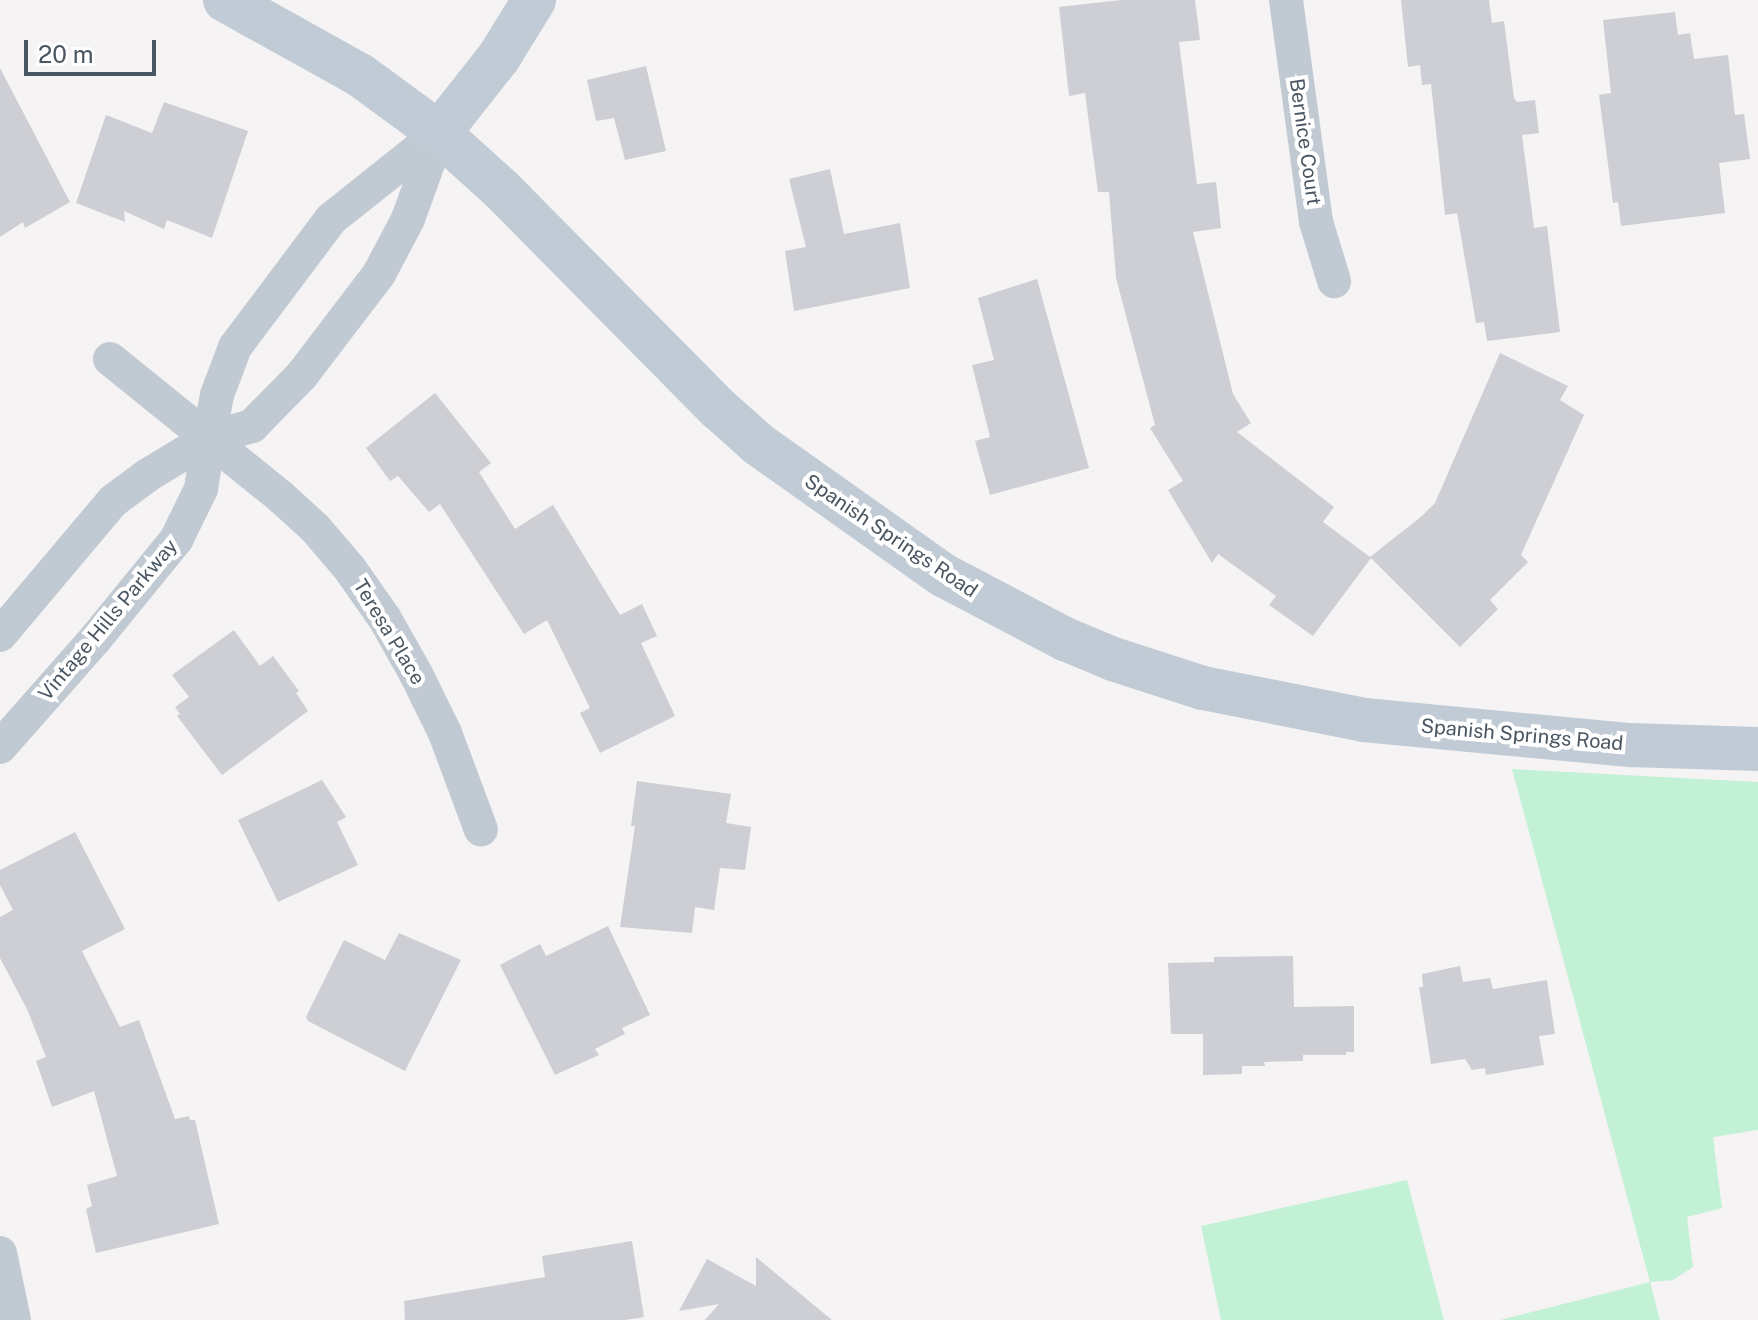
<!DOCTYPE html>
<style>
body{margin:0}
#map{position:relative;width:1758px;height:1320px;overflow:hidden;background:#f5f3f3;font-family:"Public Sans",sans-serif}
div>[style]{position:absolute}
.green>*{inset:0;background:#c3f1d5}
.building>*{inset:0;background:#cdcfd5}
.street>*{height:34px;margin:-17px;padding:0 17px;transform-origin:17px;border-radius:17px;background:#c1cad2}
.secondary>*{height:44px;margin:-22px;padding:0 22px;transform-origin:22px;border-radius:22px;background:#c1cbd6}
span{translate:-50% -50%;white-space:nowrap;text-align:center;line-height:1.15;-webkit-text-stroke:8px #fff;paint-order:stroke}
.street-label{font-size:20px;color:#4a5661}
.scale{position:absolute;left:24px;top:40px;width:132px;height:36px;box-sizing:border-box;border:4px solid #4a5661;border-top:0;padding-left:10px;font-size:24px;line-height:28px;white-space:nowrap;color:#4a5661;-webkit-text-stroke:6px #fff;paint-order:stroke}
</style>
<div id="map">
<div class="green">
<i style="clip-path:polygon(1512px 769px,1758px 782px,1758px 1130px,1713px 1137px,1722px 1208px,1687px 1217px,1693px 1267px,1673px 1280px,1650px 1282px,1660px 1320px,1500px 1320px,1650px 1282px)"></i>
<i style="clip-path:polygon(1407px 1180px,1444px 1320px,1221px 1320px,1201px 1226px)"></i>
</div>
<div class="building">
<i style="clip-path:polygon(1121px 0,1195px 0,1200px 40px,1179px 42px,1197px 184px,1216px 182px,1221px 228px,1193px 232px,1233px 394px,1251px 423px,1237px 432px,1334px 507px,1323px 522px,1370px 557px,1422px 516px,1435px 503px,1500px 353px,1568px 386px,1560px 400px,1584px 415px,1521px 555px,1528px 562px,1490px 600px,1498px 609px,1460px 647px,1371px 558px,1313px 636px,1269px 605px,1276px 596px,1218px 554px,1212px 563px,1168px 490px,1183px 481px,1150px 428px,1155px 425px,1116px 278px,1109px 192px,1098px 192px,1085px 93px,1069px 96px,1059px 7px)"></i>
<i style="clip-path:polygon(1401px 0,1489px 0,1492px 23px,1504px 21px,1514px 98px,1517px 102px,1535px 100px,1539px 133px,1522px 135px,1534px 228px,1547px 226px,1560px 332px,1487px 341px,1484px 322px,1476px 323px,1457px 213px,1445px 215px,1431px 84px,1422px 85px,1420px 65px,1408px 67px)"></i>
<i style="clip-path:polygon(1675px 12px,1678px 35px,1690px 33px,1694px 59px,1728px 55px,1735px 115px,1744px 114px,1750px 159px,1719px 163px,1725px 213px,1621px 226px,1618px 202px,1613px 203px,1599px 95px,1611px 93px,1603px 20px)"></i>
<i style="clip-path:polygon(646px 66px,666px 151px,625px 160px,614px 118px,596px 121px,587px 80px)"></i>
<i style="clip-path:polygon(0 68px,70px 202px,25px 228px,23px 222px,0 237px)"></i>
<i style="clip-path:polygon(164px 102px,248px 131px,212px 238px,167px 220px,164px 229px,124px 211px,125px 222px,76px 203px,106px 115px,152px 133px)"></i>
<i style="clip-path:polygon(830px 169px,844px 234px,900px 223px,910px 288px,794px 311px,785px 251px,806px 247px,789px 179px)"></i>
<i style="clip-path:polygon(1037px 279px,1089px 468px,990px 495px,975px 441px,990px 437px,972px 365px,994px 360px,978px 298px)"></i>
<i style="clip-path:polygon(435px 393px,491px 463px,479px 472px,515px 529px,553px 505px,620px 615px,642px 604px,657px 636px,641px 643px,675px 716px,600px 753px,580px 713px,590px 708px,547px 620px,524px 634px,440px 504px,429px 512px,398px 476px,390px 481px,366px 448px)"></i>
<i style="clip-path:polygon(234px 630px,260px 666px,273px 656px,299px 691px,296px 693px,308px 711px,222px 775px,177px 716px,180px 714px,175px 707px,189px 697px,172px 675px)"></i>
<i style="clip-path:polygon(322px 780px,346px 817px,337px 822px,358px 865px,278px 902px,238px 820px)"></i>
<i style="clip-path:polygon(637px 781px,731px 794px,726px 823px,751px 827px,745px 870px,720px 868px,714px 910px,695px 907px,692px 933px,620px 927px,635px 826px,631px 826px)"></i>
<i style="clip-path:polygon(75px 832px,125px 929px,82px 951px,120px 1027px,139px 1020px,175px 1119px,189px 1116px,190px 1120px,195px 1120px,219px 1224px,96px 1253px,86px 1209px,92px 1206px,87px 1185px,117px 1176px,94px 1091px,52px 1107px,36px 1061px,46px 1057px,27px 1009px,0 958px,0 917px,13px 910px,0 885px,0 870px)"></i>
<i style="clip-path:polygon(608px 926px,650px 1015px,622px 1028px,625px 1034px,595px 1049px,599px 1055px,555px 1075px,500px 965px,540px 944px,546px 956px)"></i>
<i style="clip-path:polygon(399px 933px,461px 960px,405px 1071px,308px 1021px,306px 1017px,344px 940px,385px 960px)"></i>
<i style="clip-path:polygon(1293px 956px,1294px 1007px,1354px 1006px,1354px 1052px,1346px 1052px,1346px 1055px,1303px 1055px,1303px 1061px,1264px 1062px,1265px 1066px,1242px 1066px,1242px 1074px,1203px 1075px,1203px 1034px,1171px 1034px,1168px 963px,1214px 962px,1214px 957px)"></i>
<i style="clip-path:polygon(1460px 966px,1463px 982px,1490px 978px,1493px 989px,1547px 980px,1555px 1034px,1539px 1036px,1544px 1065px,1486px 1075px,1485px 1068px,1472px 1070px,1465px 1059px,1431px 1064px,1419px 987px,1423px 987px,1422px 974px)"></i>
<i style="clip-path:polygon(632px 1241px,644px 1317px,625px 1320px,405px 1320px,404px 1301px,545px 1277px,542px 1256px)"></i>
<i style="clip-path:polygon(756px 1257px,832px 1320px,705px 1320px,719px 1304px,679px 1311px,707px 1259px,756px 1286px)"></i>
</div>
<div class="street">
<i style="left:1286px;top:0;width:224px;rotate:82.3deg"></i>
<i style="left:1316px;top:222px;width:62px;rotate:73deg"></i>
<i style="left:110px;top:359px;width:220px;rotate:38.9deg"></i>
<i style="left:281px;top:497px;width:46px;rotate:42.4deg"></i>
<i style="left:315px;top:528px;width:54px;rotate:49.5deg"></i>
<i style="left:350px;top:569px;width:61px;rotate:55deg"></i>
<i style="left:385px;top:619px;width:63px;rotate:60.6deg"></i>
<i style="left:416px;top:674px;width:66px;rotate:63.8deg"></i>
<i style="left:445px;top:733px;width:103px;rotate:69.6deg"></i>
<i style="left:0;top:635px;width:175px;rotate:-49.9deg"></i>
<i style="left:113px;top:501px;width:44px;rotate:-36.6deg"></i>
<i style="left:148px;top:475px;width:71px;rotate:-31.2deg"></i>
<i style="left:209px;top:438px;width:44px;rotate:-79.5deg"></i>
<i style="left:217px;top:395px;width:51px;rotate:-69.4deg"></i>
<i style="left:235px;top:347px;width:160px;rotate:-53.1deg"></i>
<i style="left:331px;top:219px;width:138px;rotate:-38.5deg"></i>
<i style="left:0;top:747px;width:145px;rotate:-48.6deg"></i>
<i style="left:96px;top:638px;width:127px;rotate:-50.8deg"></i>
<i style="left:176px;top:540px;width:57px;rotate:-63.9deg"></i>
<i style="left:201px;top:489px;width:52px;rotate:-81.1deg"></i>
<i style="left:209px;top:438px;width:45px;rotate:-15.6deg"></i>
<i style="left:252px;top:426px;width:71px;rotate:-45.6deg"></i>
<i style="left:302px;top:375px;width:127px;rotate:-52.7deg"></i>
<i style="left:379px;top:274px;width:62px;rotate:-62.2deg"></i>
<i style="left:408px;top:219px;width:91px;rotate:-70.2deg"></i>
<i style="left:0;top:1253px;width:68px;rotate:78.2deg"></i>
</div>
<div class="secondary">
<i style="left:225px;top:0;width:154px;rotate:29.1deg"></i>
<i style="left:360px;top:75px;width:98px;rotate:36.3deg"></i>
<i style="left:439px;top:133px;width:85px;rotate:42.1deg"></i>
<i style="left:502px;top:190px;width:308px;rotate:45.3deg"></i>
<i style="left:719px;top:409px;width:52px;rotate:41.9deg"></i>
<i style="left:758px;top:444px;width:227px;rotate:35.3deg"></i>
<i style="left:943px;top:575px;width:138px;rotate:27.7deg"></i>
<i style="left:1065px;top:639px;width:52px;rotate:22.6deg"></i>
<i style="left:1113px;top:659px;width:95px;rotate:17.9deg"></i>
<i style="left:1203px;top:688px;width:164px;rotate:11.2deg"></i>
<i style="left:1364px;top:720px;width:267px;rotate:5.4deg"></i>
<i style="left:1630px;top:745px;width:128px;rotate:1.8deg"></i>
<i style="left:439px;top:133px;width:97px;rotate:-51.7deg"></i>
<i style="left:499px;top:57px;width:67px;rotate:-58.4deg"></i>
</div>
<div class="street-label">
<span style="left:1305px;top:142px;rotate:82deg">Bernice Court</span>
<span style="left:891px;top:536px;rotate:34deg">Spanish Springs Road</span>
<span style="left:108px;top:620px;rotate:-50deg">Vintage Hills Parkway</span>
<span style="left:389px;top:632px;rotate:59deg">Teresa Place</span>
<span style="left:1522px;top:735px;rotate:5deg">Spanish Springs Road</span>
</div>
<div class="scale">20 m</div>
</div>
